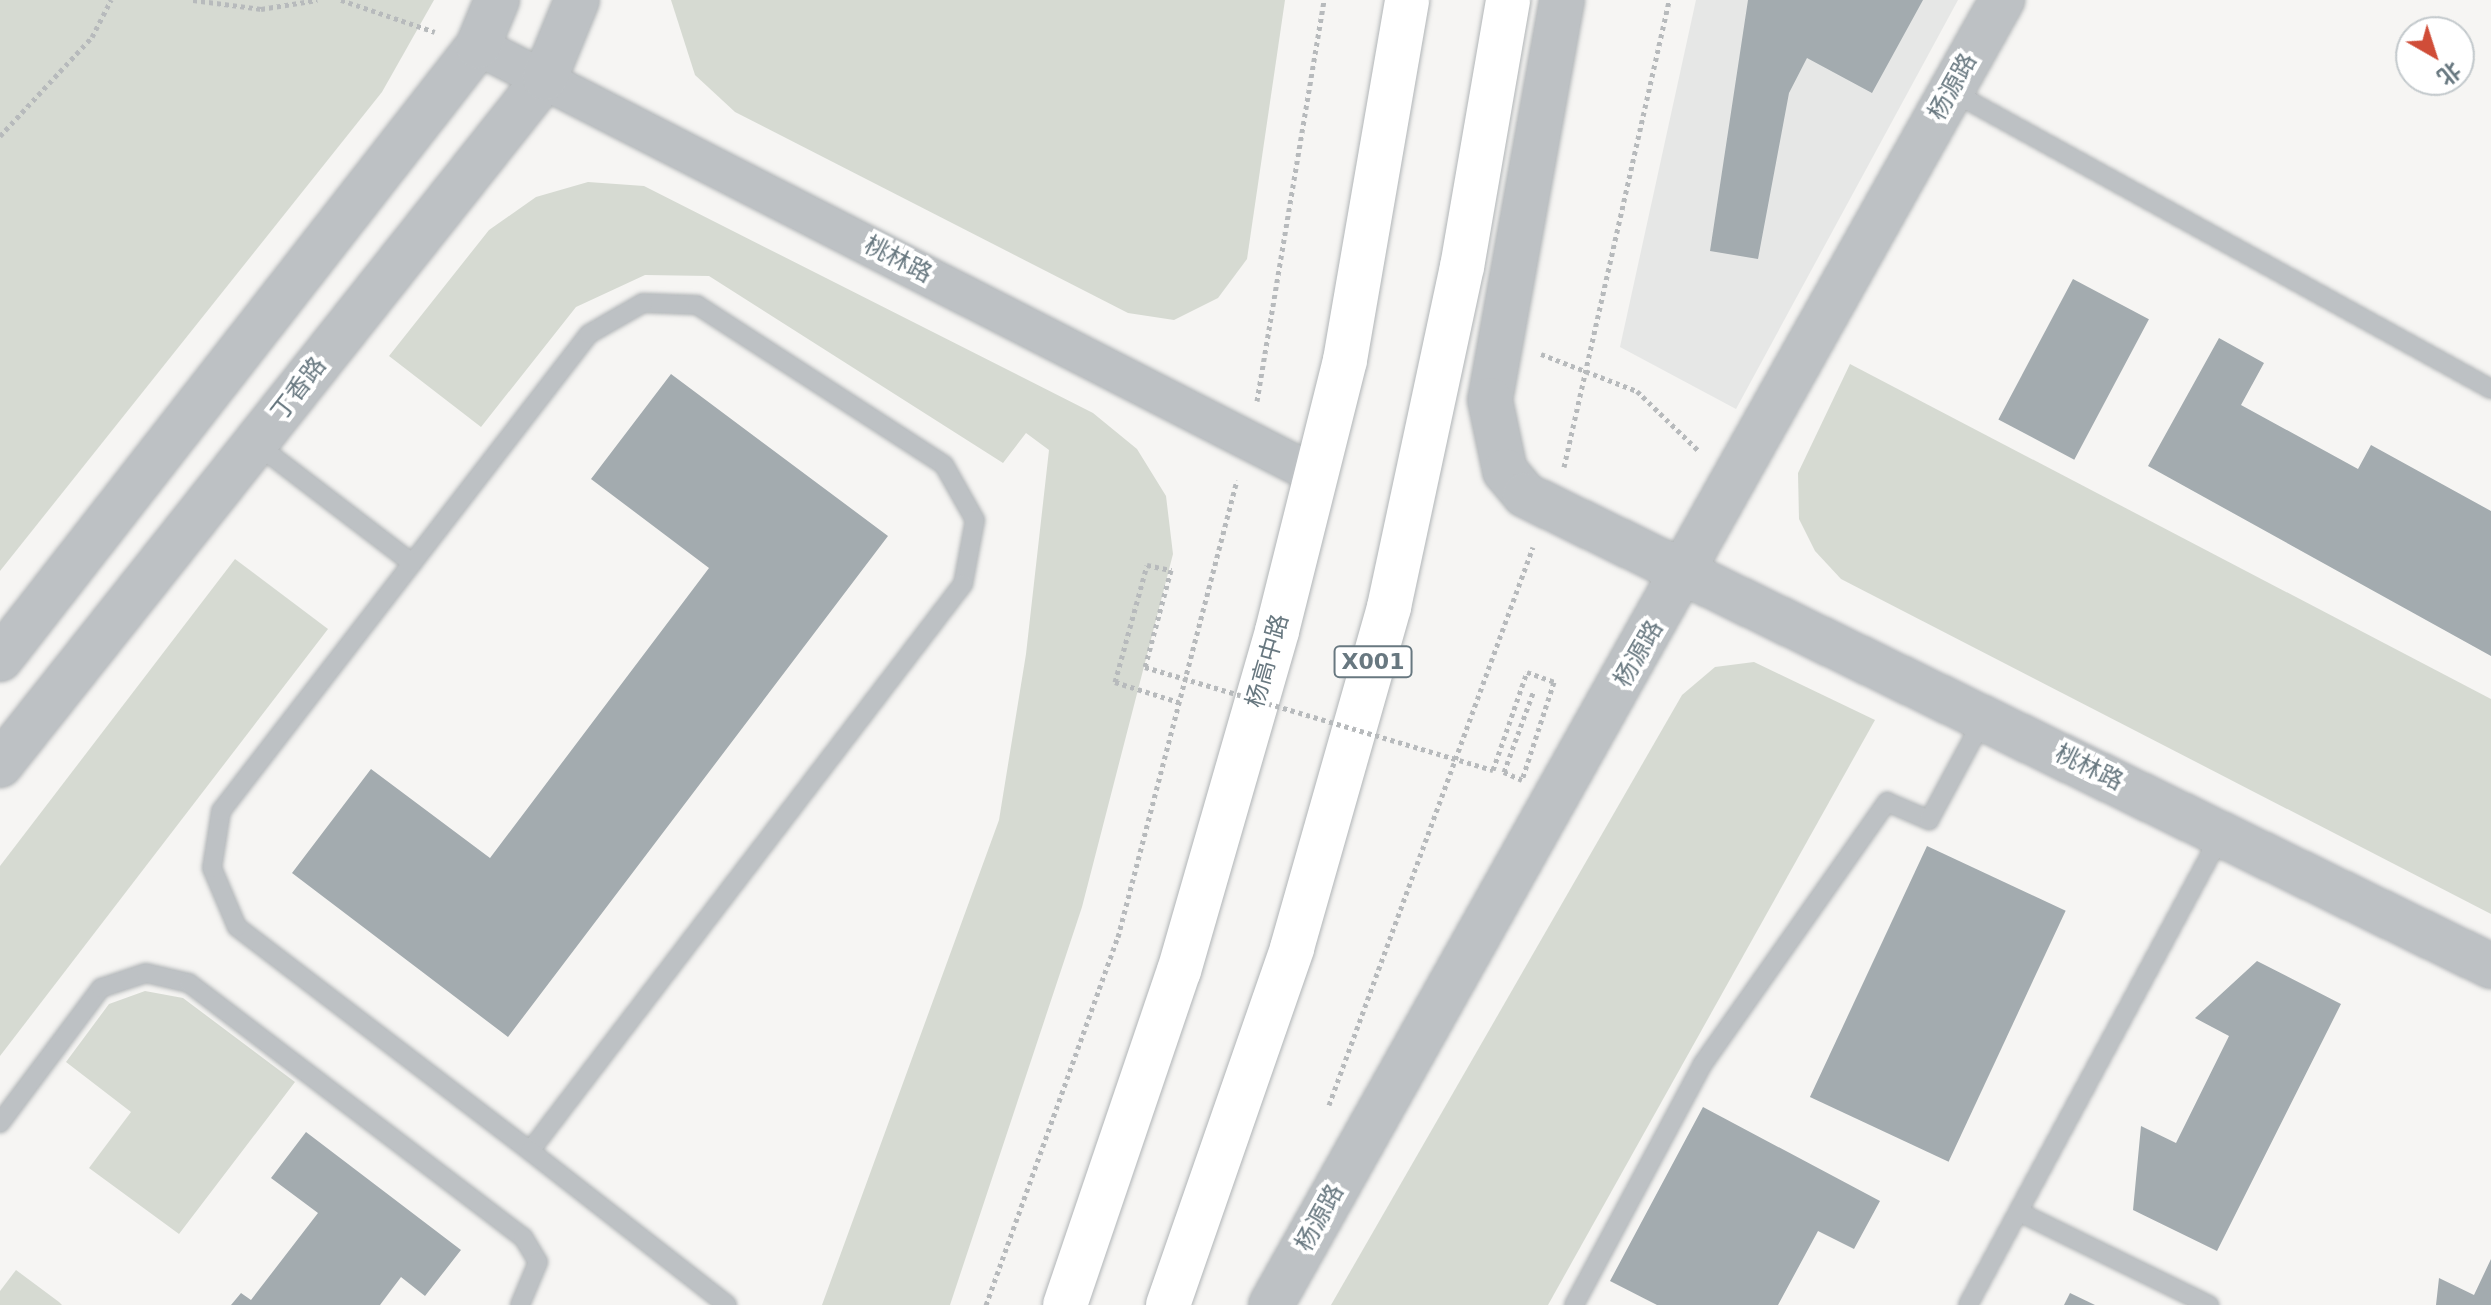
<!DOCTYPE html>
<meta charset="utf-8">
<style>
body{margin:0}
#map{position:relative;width:2491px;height:1305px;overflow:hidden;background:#f6f5f3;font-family:"DejaVu Sans","Noto Sans SC",sans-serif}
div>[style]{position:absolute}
.built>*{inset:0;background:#e6e7e6}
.green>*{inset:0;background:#d6dad2}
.building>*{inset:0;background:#a3abaf;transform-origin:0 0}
.path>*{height:5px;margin-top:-2.5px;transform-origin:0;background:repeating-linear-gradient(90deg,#b7babc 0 4px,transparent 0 8px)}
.roads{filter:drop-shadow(0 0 2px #b1b5b7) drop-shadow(0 0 2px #b1b5b7)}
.service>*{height:18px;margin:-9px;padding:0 9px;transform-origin:9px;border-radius:9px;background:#bdc1c4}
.minor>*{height:38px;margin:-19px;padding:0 19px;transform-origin:19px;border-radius:19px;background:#bdc1c4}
.tertiary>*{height:44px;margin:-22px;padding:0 22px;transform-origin:22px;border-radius:22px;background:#bdc1c4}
.trunk>*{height:44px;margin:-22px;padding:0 22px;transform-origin:22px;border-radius:22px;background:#fff}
.path-bridge>*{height:5px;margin-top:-2.5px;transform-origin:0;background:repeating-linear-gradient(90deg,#b7babc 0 4px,transparent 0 8px)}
span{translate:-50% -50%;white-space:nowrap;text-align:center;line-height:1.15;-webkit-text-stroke:8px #fff;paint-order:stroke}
.shield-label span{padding:2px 6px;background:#fff;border:2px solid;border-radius:6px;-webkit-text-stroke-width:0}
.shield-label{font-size:22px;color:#687880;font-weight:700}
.street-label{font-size:24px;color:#687880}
.north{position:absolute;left:2395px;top:16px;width:80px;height:80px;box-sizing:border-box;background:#fff;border:2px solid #c3c9cc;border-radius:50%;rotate:141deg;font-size:22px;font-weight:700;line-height:32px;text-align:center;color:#687880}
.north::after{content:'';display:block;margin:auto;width:28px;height:36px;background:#d04d38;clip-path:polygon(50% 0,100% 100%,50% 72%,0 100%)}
</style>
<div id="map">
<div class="built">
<i style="clip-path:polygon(1696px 0,1958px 0,1736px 409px,1620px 347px)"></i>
</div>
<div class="green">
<i style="clip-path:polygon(0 0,434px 0,382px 92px,0 571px)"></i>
<i style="clip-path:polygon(671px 0,1285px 0,1247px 259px,1218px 298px,1174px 320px,1128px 313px,735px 112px,695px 75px)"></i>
<i style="clip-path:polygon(588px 182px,644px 186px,1093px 413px,1137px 449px,1166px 496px,1173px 554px,1082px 907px,950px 1305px,822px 1305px,999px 820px,1026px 654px,1049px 450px,1026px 433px,1003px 463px,709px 276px,645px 275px,576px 307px,481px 427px,389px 356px,489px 230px,536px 197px)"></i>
<i style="clip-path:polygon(1850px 364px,2491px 699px,2491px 914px,1841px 579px,1815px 551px,1799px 519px,1798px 473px)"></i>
<i style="clip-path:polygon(235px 559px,328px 629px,0 1056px,0 866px)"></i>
<i style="clip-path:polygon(1754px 662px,1875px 720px,1548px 1305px,1331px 1305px,1682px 695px,1715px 667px)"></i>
<i style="clip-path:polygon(145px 991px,183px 998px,295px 1082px,179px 1234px,89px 1168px,131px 1112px,66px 1062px,109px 1004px)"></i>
<i style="clip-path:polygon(16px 1270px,59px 1302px,62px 1305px,0 1305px,0 1291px)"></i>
</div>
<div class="building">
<i style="clip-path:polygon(1748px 0,1923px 0,1872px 93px,1807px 58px,1789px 93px,1758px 259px,1710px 251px)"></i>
<i style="left:2073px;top:279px;width:86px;height:159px;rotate:28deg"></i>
<i style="clip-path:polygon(2219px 338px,2264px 363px,2241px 405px,2358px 469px,2371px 445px,2491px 511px,2491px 656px,2148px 466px)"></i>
<i style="clip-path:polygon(671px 374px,888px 536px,508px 1037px,292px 873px,371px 769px,490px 858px,709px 568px,591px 479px)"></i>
<i style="left:1927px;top:846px;width:153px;height:277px;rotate:25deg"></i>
<i style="clip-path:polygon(2257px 961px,2341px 1004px,2217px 1251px,2133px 1210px,2141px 1126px,2176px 1143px,2229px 1036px,2195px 1018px)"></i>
<i style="clip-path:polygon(1703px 1107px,1880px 1201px,1854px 1249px,1818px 1231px,1778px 1305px,1657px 1305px,1610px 1281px)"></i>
<i style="clip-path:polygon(306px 1132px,461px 1250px,425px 1296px,401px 1277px,380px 1305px,231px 1305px,241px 1293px,251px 1300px,318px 1213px,271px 1178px)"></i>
<i style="clip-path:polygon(2491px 1259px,2491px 1305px,2436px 1305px,2439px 1278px,2474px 1295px)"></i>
<i style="clip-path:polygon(2070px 1293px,2095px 1305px,2064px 1305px)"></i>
</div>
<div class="path">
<i style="left:193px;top:0;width:69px;rotate:7.5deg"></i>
<i style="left:261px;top:9px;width:57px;rotate:-9.1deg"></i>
<i style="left:341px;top:0;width:99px;rotate:18.8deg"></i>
<i style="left:0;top:136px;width:135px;rotate:-47.1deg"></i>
<i style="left:92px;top:37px;width:42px;rotate:-62.8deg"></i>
<i style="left:1541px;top:354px;width:103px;rotate:21.1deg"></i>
<i style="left:1637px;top:391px;width:86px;rotate:44.1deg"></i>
<i style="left:1257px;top:401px;width:407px;rotate:-80.5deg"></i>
<i style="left:1564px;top:467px;width:479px;rotate:-77.3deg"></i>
<i style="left:1115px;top:682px;width:67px;rotate:17.4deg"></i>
<i style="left:1329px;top:1105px;width:594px;rotate:-69.92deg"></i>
<i style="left:986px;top:1305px;width:391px;rotate:-70.3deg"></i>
<i style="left:1118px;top:937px;width:472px;rotate:-75.4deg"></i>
</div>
<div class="roads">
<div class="service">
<i style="left:1951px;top:91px;width:617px;rotate:28.89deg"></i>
<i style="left:643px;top:303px;width:54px;rotate:2.1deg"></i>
<i style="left:697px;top:305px;width:294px;rotate:32.9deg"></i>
<i style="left:944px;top:465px;width:63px;rotate:60.6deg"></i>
<i style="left:975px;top:520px;width:65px;rotate:100.6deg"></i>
<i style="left:963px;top:584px;width:713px;rotate:127.37deg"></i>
<i style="left:530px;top:1151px;width:369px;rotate:-142.6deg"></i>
<i style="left:237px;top:927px;width:64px;rotate:-113deg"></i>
<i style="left:212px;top:868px;width:58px;rotate:-81deg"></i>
<i style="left:221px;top:811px;width:602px;rotate:-52.35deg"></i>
<i style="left:589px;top:334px;width:62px;rotate:-29.9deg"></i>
<i style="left:255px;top:443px;width:198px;rotate:37.4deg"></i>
<i style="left:0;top:1123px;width:169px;rotate:-53.2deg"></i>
<i style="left:101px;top:988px;width:47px;rotate:-18.4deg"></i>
<i style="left:146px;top:973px;width:44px;rotate:13.1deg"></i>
<i style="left:189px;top:983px;width:420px;rotate:37.3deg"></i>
<i style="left:523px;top:1237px;width:29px;rotate:59deg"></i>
<i style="left:538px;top:1262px;width:47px;rotate:112.7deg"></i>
<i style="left:530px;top:1151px;width:250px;rotate:38deg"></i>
<i style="left:2019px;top:1212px;width:212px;rotate:26.1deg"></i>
<i style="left:1574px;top:1305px;width:272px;rotate:-61.9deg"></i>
<i style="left:1702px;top:1065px;width:322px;rotate:-54.9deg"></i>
<i style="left:1887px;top:802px;width:46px;rotate:23.2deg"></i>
<i style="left:1929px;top:820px;width:116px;rotate:-61.7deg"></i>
<i style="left:1968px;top:1305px;width:534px;rotate:-61.71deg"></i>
</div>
<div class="minor">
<i style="left:478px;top:46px;width:944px;rotate:27.11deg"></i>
</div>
<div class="tertiary">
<i style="left:1562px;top:0;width:406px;rotate:100.2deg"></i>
<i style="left:1490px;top:400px;width:73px;rotate:78.1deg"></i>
<i style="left:1505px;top:471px;width:31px;rotate:50deg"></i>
<i style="left:1525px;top:495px;width:1075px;rotate:25.99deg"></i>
<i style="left:0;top:659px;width:777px;rotate:-52.05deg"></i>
<i style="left:478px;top:46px;width:50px;rotate:-67.6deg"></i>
<i style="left:0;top:765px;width:877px;rotate:-51.57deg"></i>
<i style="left:545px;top:78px;width:84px;rotate:-67.7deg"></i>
<i style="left:1271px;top:1305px;width:1496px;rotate:-60.74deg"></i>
</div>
<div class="trunk">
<i style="left:1065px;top:1305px;width:353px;rotate:-71.2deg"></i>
<i style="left:1179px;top:971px;width:354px;rotate:-73.9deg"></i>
<i style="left:1277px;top:631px;width:279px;rotate:-75.9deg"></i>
<i style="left:1345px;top:360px;width:365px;rotate:-80.2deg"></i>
<i style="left:1168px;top:1305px;width:378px;rotate:-70.8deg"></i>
<i style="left:1292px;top:948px;width:355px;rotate:-74.1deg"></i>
<i style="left:1389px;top:607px;width:348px;rotate:-77.9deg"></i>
<i style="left:1462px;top:267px;width:271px;rotate:-80.2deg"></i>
</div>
</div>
<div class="path-bridge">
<i style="left:1115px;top:682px;width:121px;rotate:-74.7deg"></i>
<i style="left:1147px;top:565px;width:25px;rotate:12deg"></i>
<i style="left:1171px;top:570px;width:100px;rotate:105deg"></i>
<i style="left:1145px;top:667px;width:363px;rotate:16.5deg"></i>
<i style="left:1493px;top:770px;width:104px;rotate:-70.9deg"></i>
<i style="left:1527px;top:672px;width:29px;rotate:20deg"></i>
<i style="left:1554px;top:682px;width:103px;rotate:108.1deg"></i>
<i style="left:1522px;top:780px;width:20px;rotate:-156deg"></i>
<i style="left:1504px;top:772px;width:87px;rotate:-69.9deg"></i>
</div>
<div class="shield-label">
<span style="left:1373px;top:662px">X001</span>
</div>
<div class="street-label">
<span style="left:1953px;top:87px;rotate:-61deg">杨源路</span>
<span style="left:898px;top:260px;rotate:27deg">桃林路</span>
<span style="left:299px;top:389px;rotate:-52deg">丁香路</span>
<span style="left:1639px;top:654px;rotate:-60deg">杨源路</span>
<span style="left:1268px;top:661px;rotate:-74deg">杨高中路</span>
<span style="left:2089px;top:768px;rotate:26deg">桃林路</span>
<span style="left:1320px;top:1218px;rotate:-61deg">杨源路</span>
</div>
<div class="north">北</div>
</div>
